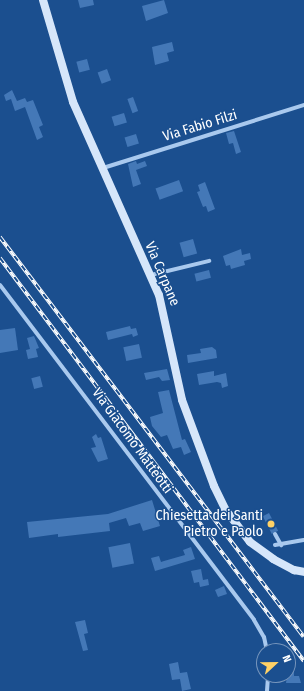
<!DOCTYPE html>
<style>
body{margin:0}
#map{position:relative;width:304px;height:691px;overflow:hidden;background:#1b4f8f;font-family:"Fira Sans Condensed",sans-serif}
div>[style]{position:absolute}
.building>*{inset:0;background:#4478b7;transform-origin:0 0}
.street>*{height:4px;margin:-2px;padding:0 2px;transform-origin:2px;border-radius:2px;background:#a9c9ee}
.secondary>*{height:8px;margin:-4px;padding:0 4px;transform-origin:4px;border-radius:4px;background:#d6e6fa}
.rail>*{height:3.5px;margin-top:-1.75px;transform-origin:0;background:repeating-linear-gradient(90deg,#1b4f8f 0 6px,#fff 0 12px);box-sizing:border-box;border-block:1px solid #fff}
.dots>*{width:11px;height:11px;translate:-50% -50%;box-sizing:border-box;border:2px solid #1b4f8f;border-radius:50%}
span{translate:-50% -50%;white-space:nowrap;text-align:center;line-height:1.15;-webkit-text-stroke:3px #1b4f8f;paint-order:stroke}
.street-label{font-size:14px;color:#fff}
.poi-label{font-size:14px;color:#fff}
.right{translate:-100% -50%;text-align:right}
.north{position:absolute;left:256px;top:643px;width:40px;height:40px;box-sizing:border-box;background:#1b4f8f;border:1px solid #7695bc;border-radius:50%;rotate:68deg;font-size:11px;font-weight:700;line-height:16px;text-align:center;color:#fff}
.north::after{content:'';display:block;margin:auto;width:14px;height:18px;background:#ffd166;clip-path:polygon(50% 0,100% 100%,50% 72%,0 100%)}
</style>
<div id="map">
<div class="building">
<i style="clip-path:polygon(78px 0,93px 0,94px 5px,80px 8px)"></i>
<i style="clip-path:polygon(164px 0,168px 13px,146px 21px,142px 6px)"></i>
<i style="clip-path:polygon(172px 42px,174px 51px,167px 53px,169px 61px,155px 65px,152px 47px)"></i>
<i style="left:87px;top:59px;width:11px;height:11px;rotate:75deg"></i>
<i style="left:107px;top:69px;width:12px;height:10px;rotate:70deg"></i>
<i style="clip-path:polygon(12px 90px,17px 101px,25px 98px,27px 102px,33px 100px,43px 125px,39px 127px,43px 137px,37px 140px,25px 107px,15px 111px,11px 99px,6px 101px,4px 95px)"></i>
<i style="left:133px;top:97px;width:15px;height:6px;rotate:70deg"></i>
<i style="left:124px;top:113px;width:10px;height:13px;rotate:73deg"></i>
<i style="clip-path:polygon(234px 131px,241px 152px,236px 154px,233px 143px,229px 144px,226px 133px)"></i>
<i style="left:136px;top:134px;width:10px;height:12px;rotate:73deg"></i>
<i style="clip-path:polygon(136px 161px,137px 164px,145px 161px,147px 166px,136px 170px,141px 184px,133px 187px,128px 164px)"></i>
<i style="left:179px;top:180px;width:12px;height:25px;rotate:70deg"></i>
<i style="clip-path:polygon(205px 182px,215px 209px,208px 212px,206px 206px,203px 207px,197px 192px,200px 191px,198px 185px)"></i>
<i style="left:193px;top:239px;width:15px;height:14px;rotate:74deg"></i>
<i style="clip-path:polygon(241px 249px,242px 255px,250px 253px,251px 259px,244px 261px,245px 265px,231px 269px,230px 265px,226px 266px,223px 256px)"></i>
<i style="left:209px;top:270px;width:8px;height:15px;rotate:76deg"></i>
<i style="clip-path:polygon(130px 326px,131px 329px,136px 328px,138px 335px,133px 337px,132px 334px,108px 340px,106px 332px)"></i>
<i style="clip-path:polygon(15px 328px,18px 350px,0 353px,0 330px)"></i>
<i style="clip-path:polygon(34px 336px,39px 348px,36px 349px,38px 357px,28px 359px,26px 350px,30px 349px,27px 338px)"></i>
<i style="left:139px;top:344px;width:14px;height:16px;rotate:78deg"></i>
<i style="clip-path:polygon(212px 347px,216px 350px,217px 358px,188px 363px,187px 355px,201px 353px,200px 349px)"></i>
<i style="clip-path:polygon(167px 369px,170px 380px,162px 381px,159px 377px,146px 380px,144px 373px)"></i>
<i style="clip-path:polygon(214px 371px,214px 376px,226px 373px,228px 386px,222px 388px,221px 383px,217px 382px,199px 385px,197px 374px)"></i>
<i style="left:40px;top:376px;width:11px;height:9px;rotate:75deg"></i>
<i style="clip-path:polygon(169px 390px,182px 440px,185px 439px,191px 452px,184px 455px,181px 447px,173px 449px,167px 435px,161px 437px,152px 426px,150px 417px,163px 413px,158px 392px)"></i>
<i style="clip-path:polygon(96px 434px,98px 438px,101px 437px,108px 459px,98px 462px,91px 448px,96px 447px,92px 437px)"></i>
<i style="clip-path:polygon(152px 500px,160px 526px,143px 531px,140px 523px,129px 526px,126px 518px,109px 523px,110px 531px,58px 537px,58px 534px,29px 538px,27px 522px,108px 514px)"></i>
<i style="left:269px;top:513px;width:20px;height:7px;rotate:63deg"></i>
<i style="left:130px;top:543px;width:21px;height:22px;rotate:79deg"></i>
<i style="clip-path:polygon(191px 547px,195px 559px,155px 571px,151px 558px,159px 556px,161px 562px,164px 561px,185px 555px,183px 550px)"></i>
<i style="clip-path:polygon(201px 569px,203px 580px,208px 579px,209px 585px,200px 587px,199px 582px,194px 583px,191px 571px)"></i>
<i style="clip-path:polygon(224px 586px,227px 594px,218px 597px,215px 590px)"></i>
<i style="clip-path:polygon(85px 620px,88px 633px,84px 634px,88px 650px,83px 651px,75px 622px)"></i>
<i style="clip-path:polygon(178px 662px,180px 673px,187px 672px,191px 689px,182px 691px,180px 679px,172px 680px,169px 664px)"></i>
<i style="clip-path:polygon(288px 669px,294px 669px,294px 676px,299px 676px,301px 683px,286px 683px)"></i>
</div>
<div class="street">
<i style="left:103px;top:168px;width:211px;rotate:-17.4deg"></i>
<i style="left:151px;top:275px;width:60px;rotate:-13.6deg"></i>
<i style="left:0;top:285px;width:420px;rotate:52.8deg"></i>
<i style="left:254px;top:620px;width:20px;rotate:60deg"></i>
<i style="left:264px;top:637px;width:14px;rotate:78deg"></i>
<i style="left:275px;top:534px;width:13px;rotate:61deg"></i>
<i style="left:275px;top:545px;width:29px;rotate:-10deg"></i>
<i style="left:267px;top:691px;width:16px;rotate:-86deg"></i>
</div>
<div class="secondary">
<i style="left:43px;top:0;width:106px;rotate:73.6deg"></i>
<i style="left:73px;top:102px;width:211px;rotate:66deg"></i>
<i style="left:159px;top:295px;width:107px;rotate:77.6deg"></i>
<i style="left:182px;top:400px;width:92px;rotate:69.6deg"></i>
<i style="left:214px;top:486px;width:25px;rotate:64deg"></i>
<i style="left:225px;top:509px;width:41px;rotate:52.9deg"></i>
<i style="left:250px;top:542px;width:29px;rotate:36deg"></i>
<i style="left:273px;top:559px;width:24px;rotate:28deg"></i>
<i style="left:294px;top:570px;width:10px;rotate:11deg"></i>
</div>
<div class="rail">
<i style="left:0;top:237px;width:502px;rotate:52.77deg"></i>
<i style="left:0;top:258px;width:505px;rotate:52.97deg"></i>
</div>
<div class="dots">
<i style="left:271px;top:524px;background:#ffd166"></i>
</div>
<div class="street-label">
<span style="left:200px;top:126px;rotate:-17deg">Via Fabio Filzi</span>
<span style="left:162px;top:274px;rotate:67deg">Via Carpane</span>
<span style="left:132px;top:441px;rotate:54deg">Via Giacomo Matteotti</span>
</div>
<div class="poi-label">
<span class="right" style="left:263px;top:524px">Chiesetta dei Santi<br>Pietro e Paolo</span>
</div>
<div class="north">N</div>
</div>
